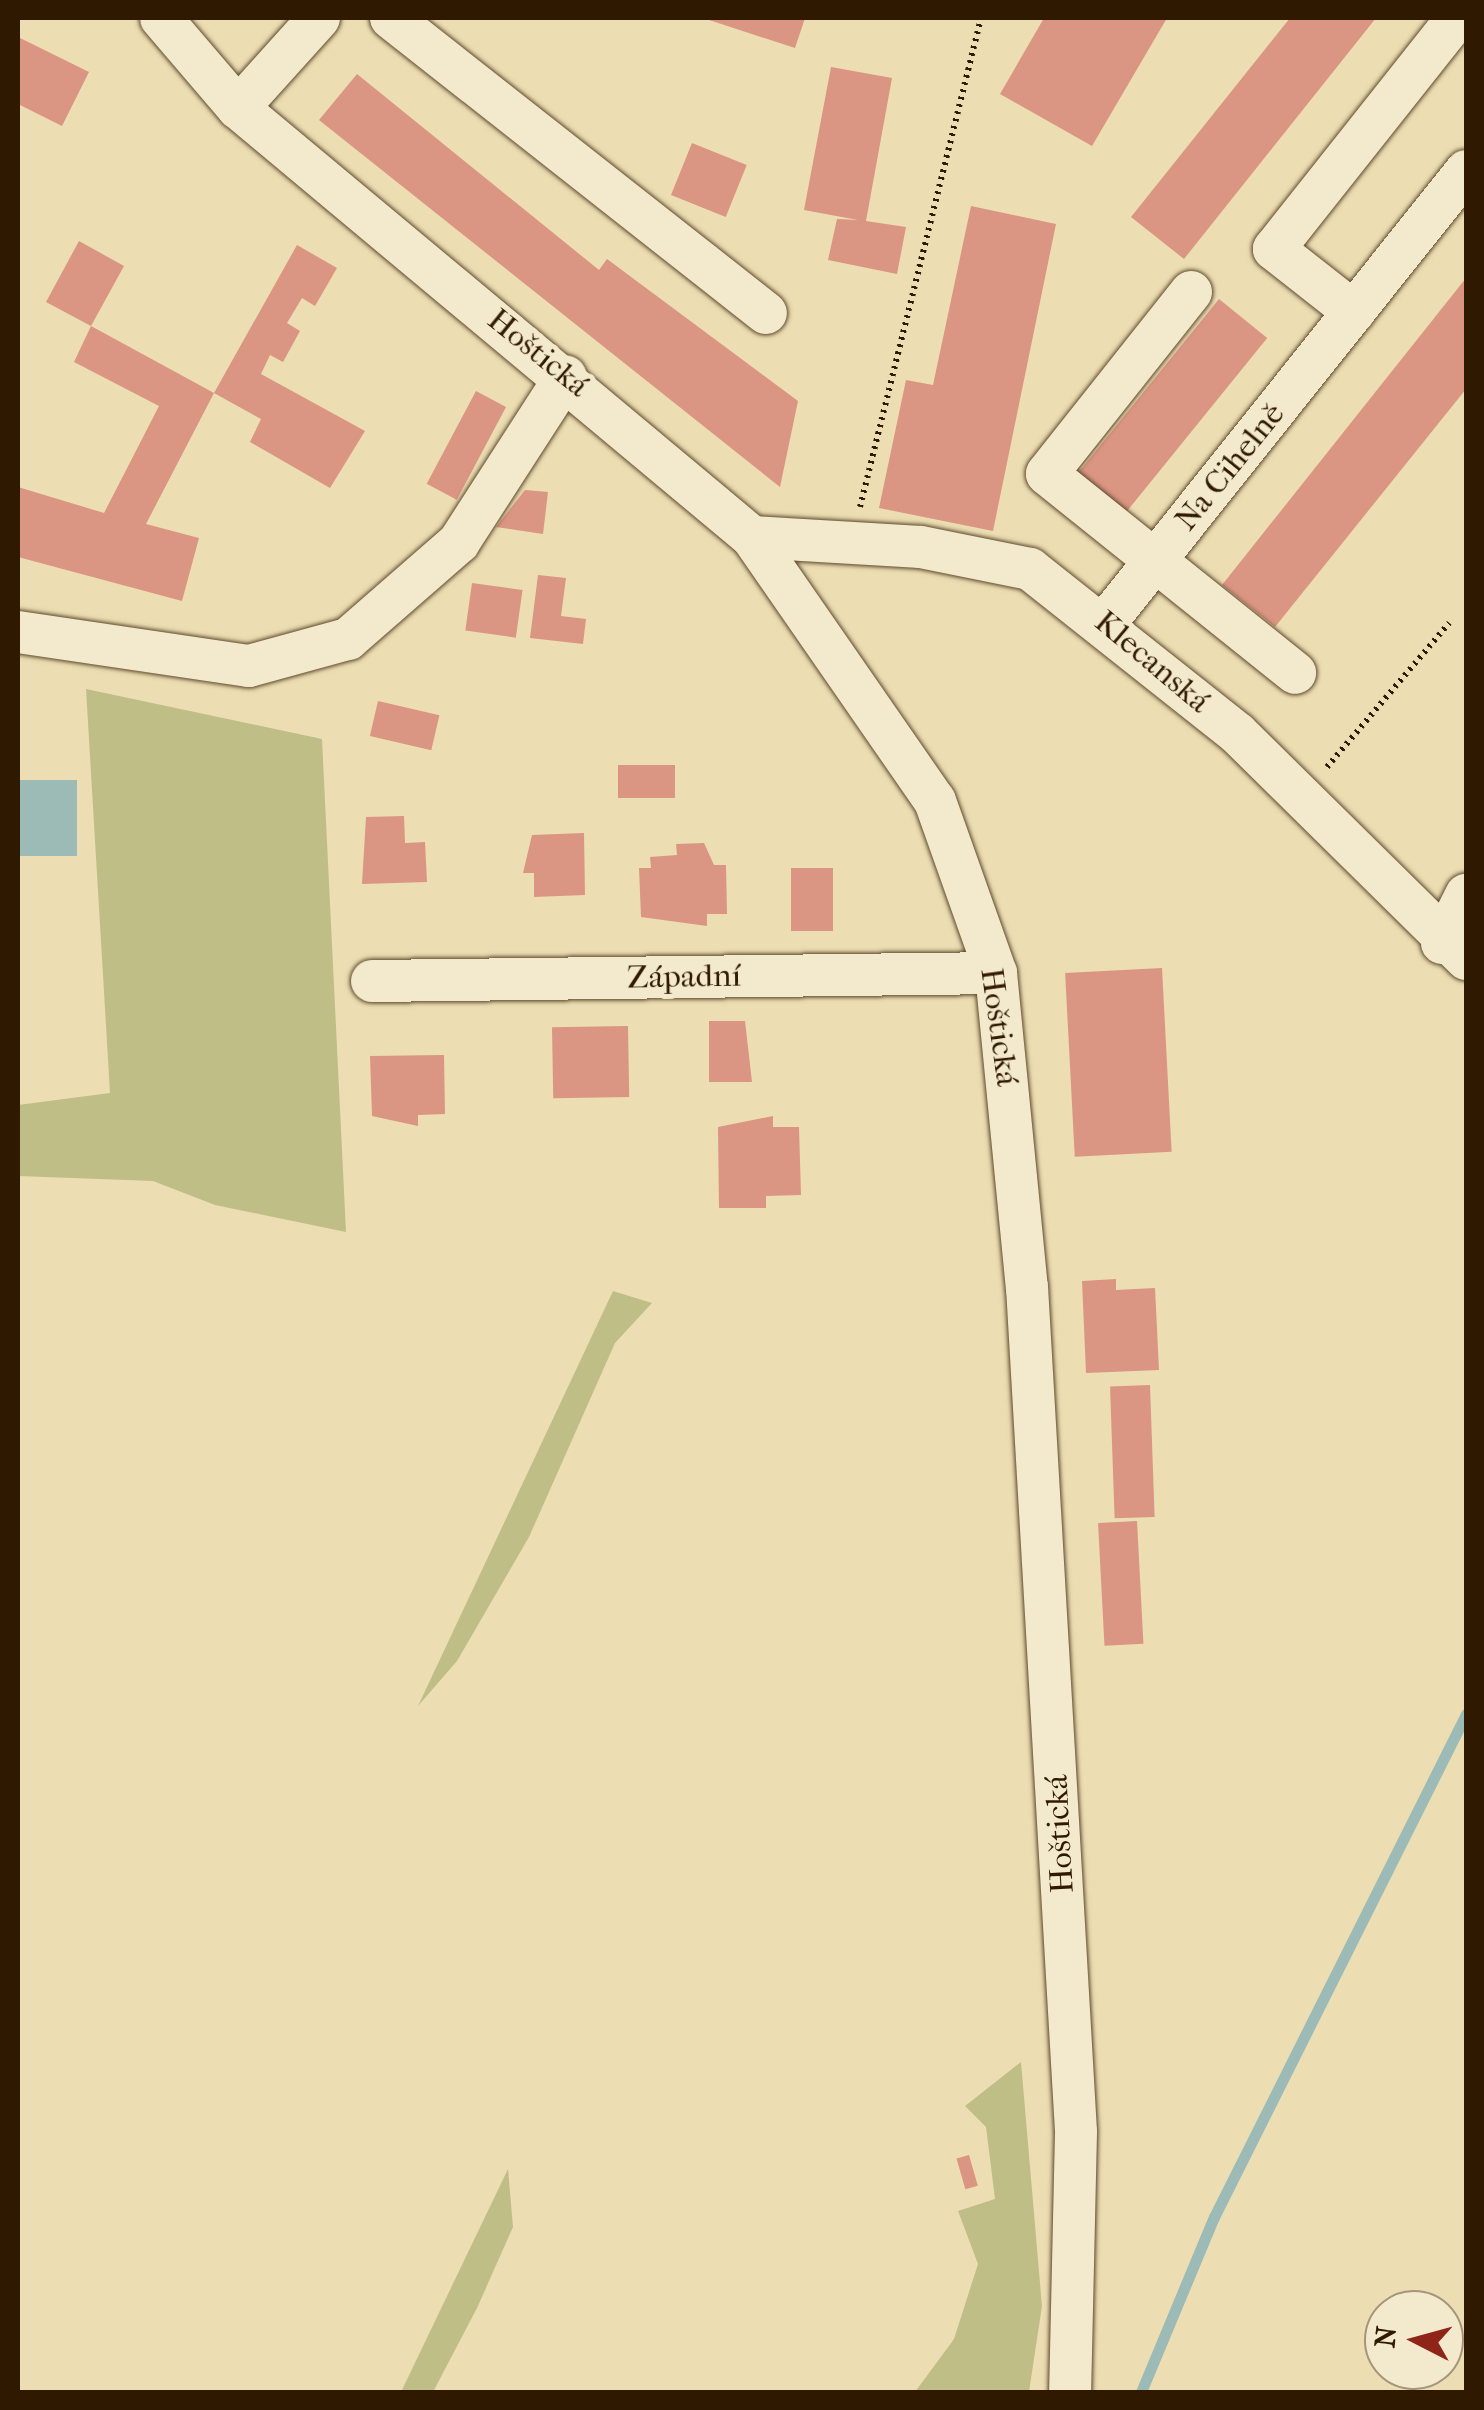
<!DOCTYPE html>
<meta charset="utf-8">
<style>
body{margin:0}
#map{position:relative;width:1484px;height:2410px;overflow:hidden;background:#ecddb2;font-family:"IM FELL French Canon",serif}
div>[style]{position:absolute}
.green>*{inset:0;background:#c0be87}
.water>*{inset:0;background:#9cbab6;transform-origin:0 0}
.stream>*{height:11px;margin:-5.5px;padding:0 5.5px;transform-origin:5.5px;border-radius:5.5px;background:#9cbab6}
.building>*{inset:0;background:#db9583;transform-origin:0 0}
.path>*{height:6px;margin-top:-3px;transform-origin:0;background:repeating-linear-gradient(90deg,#2f1900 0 2.5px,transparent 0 7.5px)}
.roads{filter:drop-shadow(0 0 2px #5e4a2c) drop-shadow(0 0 2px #5e4a2c)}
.minor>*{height:42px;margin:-21px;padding:0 21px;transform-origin:21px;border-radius:21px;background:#f3e9cd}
span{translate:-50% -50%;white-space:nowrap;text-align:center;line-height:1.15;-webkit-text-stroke:10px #f3e9cd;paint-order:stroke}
.street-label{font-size:32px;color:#2f1900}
.frame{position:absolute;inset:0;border:20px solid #2f1900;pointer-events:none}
.north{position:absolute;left:1364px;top:2290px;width:100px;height:100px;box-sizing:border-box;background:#f3e9cd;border:2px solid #a5967b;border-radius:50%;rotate:276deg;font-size:28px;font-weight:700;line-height:40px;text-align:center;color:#2f1900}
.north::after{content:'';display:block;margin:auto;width:35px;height:45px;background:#8f2418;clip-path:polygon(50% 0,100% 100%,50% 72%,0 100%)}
</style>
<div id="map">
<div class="green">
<i style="clip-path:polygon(86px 689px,322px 739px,346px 1232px,215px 1205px,153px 1181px,18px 1176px,18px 1105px,110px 1093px)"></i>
<i style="clip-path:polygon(613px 1291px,652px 1303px,615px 1343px,529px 1537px,457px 1661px,418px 1706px)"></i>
<i style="clip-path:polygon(1021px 2062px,1042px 2306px,1029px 2392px,915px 2392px,954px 2339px,978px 2264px,958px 2211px,995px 2199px,986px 2127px,965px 2106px)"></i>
<i style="clip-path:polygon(508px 2169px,513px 2227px,477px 2308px,433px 2392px,401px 2392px)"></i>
</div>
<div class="water">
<i style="left:77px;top:780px;width:76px;height:59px;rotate:90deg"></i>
</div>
<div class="stream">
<i style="left:1141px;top:2392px;width:190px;rotate:-67.4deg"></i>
<i style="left:1214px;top:2217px;width:563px;rotate:-63.39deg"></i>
</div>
<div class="building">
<i style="clip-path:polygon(703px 18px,805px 18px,795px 48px)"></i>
<i style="clip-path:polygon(1044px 18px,1167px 18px,1092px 146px,1000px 94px)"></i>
<i style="clip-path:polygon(1290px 18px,1376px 18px,1184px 259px,1131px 217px)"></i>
<i style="clip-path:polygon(18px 37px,89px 72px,62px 126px,18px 104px)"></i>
<i style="clip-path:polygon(831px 67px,892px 78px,866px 221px,906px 227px,897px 274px,828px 260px,837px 219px,858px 220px,804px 210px)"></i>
<i style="clip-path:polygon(357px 74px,599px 270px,607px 259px,798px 401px,780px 487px,319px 120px)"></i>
<i style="left:692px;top:143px;width:59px;height:56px;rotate:22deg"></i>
<i style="clip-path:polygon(971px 206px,1056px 224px,993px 531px,879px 508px,906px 380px,933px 385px)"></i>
<i style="clip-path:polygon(79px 241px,124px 266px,91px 326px,214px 393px,146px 524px,199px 538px,182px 601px,18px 557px,18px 487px,104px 513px,159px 406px,74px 362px,91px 326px,46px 302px)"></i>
<i style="clip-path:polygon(297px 245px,337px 268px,315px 306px,302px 298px,287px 323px,300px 331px,283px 362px,270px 355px,261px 374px,365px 431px,330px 488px,250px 442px,261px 419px,214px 393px)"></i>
<i style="clip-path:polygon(1466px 278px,1466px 389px,1275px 627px,1222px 585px)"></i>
<i style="left:1219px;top:299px;width:62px;height:224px;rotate:39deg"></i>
<i style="left:476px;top:391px;width:34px;height:105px;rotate:28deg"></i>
<i style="clip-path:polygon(525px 490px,548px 492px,543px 534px,496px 527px)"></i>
<i style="clip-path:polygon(538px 575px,566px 578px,561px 616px,586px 619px,583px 644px,530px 638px)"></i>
<i style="left:472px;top:583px;width:51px;height:48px;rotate:8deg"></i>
<i style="left:378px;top:701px;width:63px;height:36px;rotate:13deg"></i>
<i style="left:618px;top:765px;width:57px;height:33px"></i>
<i style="clip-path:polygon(404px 816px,405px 843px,425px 842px,427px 882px,362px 884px,366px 817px)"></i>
<i style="clip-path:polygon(584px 833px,585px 895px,534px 897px,534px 873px,523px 873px,532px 835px)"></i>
<i style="clip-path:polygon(704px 843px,714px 865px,726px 865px,727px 914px,707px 914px,707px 926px,641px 917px,639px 868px,651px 868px,650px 857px,677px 855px,676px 844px)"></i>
<i style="left:791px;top:868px;width:42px;height:63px"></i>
<i style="left:1162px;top:968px;width:184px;height:97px;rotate:87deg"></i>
<i style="clip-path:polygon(709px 1021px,745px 1021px,752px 1082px,709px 1082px)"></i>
<i style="left:628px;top:1026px;width:71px;height:76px;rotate:89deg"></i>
<i style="clip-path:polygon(444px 1055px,445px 1114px,418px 1115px,418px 1126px,372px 1116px,370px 1056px)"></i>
<i style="clip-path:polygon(773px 1116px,773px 1127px,799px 1127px,801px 1195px,766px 1196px,766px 1208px,719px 1208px,718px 1127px)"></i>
<i style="clip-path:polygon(1116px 1279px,1116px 1290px,1155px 1288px,1159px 1370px,1086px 1373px,1082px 1281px)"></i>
<i style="left:1150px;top:1385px;width:132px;height:40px;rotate:88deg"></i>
<i style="left:1137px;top:1521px;width:123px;height:39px;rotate:87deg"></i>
<i style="left:969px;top:2155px;width:32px;height:13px;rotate:74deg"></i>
</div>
<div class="path">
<i style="left:860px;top:507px;width:504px;rotate:-76.1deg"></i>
<i style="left:1327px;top:767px;width:189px;rotate:-49.7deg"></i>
</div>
<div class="roads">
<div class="minor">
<i style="left:161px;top:18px;width:118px;rotate:49.5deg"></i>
<i style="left:238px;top:108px;width:670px;rotate:39.85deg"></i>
<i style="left:752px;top:537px;width:321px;rotate:55.3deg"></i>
<i style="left:935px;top:801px;width:182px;rotate:70.5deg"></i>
<i style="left:996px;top:973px;width:316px;rotate:84.4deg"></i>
<i style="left:1027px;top:1287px;width:846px;rotate:86.68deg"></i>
<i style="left:1076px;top:2132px;width:260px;rotate:91.3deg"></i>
<i style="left:391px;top:18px;width:477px;rotate:38.2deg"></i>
<i style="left:238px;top:108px;width:121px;rotate:-48deg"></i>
<i style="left:1191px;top:292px;width:232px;rotate:128.4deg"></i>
<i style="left:1047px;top:474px;width:318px;rotate:38.7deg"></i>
<i style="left:1354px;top:312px;width:102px;rotate:-141.8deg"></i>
<i style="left:1274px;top:249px;width:295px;rotate:-51.6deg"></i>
<i style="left:752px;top:537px;width:169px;rotate:3.4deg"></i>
<i style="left:921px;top:547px;width:111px;rotate:11.4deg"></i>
<i style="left:1030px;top:569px;width:264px;rotate:38.4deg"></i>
<i style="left:1237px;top:733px;width:322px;rotate:44.6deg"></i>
<i style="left:1106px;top:622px;width:577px;rotate:-51.4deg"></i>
<i style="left:18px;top:632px;width:233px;rotate:8.4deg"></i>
<i style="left:249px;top:666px;width:103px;rotate:-15.3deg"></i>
<i style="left:348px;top:639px;width:147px;rotate:-41.1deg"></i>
<i style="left:459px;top:542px;width:197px;rotate:-57.2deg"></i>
<i style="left:1442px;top:943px;width:54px;rotate:-63.4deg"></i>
<i style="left:372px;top:981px;width:624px;rotate:-0.73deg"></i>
</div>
</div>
<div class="street-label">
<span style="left:538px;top:353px;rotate:39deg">Hoštická</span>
<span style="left:1230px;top:467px;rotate:-51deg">Na Cihelně</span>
<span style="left:1152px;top:662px;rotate:40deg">Klecanská</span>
<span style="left:684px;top:977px;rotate:-1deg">Západní</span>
<span style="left:999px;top:1027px;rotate:82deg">Hoštická</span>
<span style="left:1060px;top:1834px;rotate:-93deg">Hoštická</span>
</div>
<div class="frame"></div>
<div class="north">N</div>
</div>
